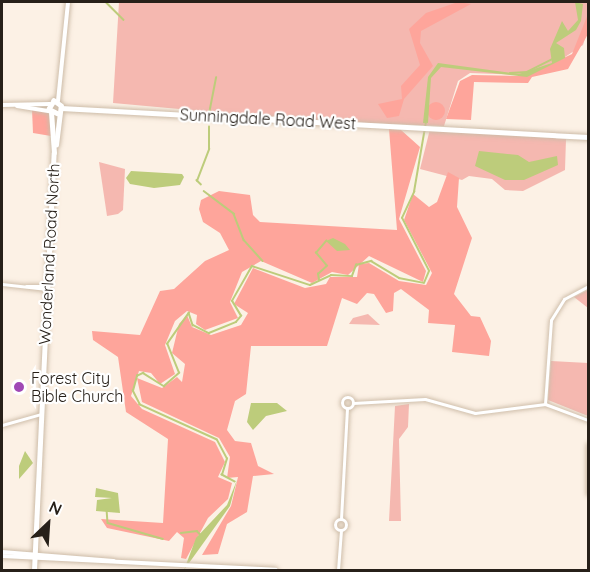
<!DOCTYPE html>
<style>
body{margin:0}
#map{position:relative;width:590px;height:572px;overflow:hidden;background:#fcf1e5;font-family:Quicksand,sans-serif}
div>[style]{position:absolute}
.green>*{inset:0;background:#f5b8b0}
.forest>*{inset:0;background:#fea59b}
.round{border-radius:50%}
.water>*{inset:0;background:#bdcc7b}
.stream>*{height:1.5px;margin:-0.75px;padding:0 0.75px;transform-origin:0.75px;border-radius:0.75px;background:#bdcc7b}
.roads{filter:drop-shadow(0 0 2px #cdbca8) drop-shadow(0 0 2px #cdbca8)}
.tertiary>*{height:3px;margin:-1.5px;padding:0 1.5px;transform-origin:1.5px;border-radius:1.5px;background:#fff}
.tertiary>.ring{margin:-1.5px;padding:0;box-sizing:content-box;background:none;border:3px solid #fff;border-radius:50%}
.secondary>*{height:4px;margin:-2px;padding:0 2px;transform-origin:2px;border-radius:2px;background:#fff}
.primary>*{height:4.5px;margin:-2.25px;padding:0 2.25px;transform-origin:2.25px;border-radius:2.25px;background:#fff}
.dots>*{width:16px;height:16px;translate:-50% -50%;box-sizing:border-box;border:3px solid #fff;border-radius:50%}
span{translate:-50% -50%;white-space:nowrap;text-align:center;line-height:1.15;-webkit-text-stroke:4.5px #fff;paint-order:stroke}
.street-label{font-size:16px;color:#272019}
.poi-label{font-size:16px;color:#272019}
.left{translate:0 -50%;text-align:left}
.frame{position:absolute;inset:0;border:3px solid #272019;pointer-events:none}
.north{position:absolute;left:18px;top:494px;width:60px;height:60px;-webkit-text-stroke:4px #fff;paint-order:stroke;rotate:25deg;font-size:16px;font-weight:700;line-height:24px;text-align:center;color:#272019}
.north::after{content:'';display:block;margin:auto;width:21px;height:27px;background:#272019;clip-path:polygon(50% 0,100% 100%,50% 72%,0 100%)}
</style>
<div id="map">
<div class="green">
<i style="clip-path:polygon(119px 2px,588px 2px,588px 29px,583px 45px,553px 65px,525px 75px,470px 73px,458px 81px,444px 126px,311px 121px,113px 103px)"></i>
<i style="clip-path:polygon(430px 129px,566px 139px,565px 170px,523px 191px,505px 190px,492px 179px,469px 176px,462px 180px,420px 169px)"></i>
<i style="clip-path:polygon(99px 162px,125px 169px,123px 210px,118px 214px,107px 216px)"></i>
<i style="clip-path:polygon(588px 290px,588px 308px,574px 297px)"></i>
<i style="clip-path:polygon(368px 314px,380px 325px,349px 324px,353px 318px)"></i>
<i style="clip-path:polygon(551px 361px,588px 363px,588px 416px,548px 400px)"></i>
<i style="clip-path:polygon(409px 404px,408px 427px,399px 439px,401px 521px,389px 521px,395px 406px)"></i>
</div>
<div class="forest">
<i style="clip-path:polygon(458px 2px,471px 4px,421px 31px,420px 43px,433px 66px,404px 99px,399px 116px,387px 118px,378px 104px,402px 99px,401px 86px,420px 65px,409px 29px,426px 13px)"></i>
<i style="clip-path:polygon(588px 14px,588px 34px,568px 69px,532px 77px,528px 83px,474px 82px,471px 120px,446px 119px,460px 81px,472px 75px,525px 76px,572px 54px)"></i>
<i class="round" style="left:427px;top:102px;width:18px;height:18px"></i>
<i style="clip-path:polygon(32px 109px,52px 110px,51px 136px,33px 133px)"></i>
<i style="clip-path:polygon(389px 129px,401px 130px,420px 147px,399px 219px,426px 271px,423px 282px,369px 256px,348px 275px,332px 272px,312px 283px,261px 261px,242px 272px,230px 302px,238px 318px,205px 330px,196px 324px,197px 315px,187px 311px,175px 321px,165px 345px,175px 374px,160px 384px,151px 373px,139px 371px,131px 396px,142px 409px,215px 442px,225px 462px,218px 477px,232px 483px,228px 499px,208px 518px,186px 559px,181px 558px,184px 538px,177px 532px,169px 541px,107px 528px,101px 519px,163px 523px,168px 439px,126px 412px,118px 357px,93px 340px,92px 331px,140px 335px,160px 291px,174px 289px,205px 261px,229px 250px,220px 233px,203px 222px,199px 209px,201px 200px,219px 191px,250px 195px,253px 215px,260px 222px,397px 230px)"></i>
<i style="clip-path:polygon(448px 172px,459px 178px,457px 207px,472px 238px,454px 294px,471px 316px,480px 317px,491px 341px,489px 356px,452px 352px,455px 325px,428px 323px,429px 310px,401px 289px,394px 293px,393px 311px,386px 313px,374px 294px,367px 293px,357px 304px,342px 298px,327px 346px,251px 346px,246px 394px,235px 401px,227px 430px,235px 441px,251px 443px,258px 466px,274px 474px,253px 476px,247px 512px,227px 524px,218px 554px,202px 555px,231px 506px,238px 477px,227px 478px,230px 457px,219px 438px,142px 402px,137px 378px,162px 388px,177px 377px,182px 382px,185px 364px,172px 353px,179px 324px,187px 315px,192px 327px,211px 335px,241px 325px,248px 313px,234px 304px,253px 268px,305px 288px,326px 284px,330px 277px,357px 277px,359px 264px,369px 263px,399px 281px,426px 285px,432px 273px,404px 220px,413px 194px,429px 207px,437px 202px)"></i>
</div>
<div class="water">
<i style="clip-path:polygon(575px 2px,583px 4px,581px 21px,576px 30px,556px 43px,564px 48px,565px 58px,527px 77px,441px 67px,431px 78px,428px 123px,423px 123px,428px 77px,438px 63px,519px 74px,552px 63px,550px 49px,562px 21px,568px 31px,578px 20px)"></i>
<i style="clip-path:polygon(479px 151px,518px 155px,529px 162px,557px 156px,558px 165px,524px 180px,505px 180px,475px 166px)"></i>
<i style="clip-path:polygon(131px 171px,182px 174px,184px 177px,180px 185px,154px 188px,130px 184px,126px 178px)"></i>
<i style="clip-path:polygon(333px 238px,345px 244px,350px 250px,337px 251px,326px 241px)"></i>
<i style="clip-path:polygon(251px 403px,277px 403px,287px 411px,266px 416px,253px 430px,247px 422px)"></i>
<i style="clip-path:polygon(25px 451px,33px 463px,19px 479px,19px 466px)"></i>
<i style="clip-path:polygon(237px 480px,230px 506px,184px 570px,196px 538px,227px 505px)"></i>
<i style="clip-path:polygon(96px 488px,118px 493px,120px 513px,96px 511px,97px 500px,112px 498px,95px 497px)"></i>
</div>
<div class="stream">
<i style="left:106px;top:2px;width:25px;rotate:45deg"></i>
<i style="left:510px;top:73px;width:17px;rotate:-3deg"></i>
<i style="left:527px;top:72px;width:29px;rotate:-27deg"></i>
<i style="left:209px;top:114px;width:37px;rotate:-79deg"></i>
<i style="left:201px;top:185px;width:6px;rotate:-135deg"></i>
<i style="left:197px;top:181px;width:34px;rotate:-69deg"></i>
<i style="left:209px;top:149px;width:22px;rotate:-90deg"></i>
<i style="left:204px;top:191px;width:38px;rotate:37deg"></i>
<i style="left:234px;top:214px;width:28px;rotate:69deg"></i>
<i style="left:244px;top:240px;width:28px;rotate:48deg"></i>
<i style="left:319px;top:280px;width:6px;rotate:-99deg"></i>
<i style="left:318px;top:274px;width:12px;rotate:-42deg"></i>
<i style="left:327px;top:266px;width:17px;rotate:-130deg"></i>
<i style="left:316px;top:253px;width:16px;rotate:-50deg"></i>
<i style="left:235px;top:482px;width:15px;rotate:-152deg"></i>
<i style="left:222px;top:475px;width:17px;rotate:-73deg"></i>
<i style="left:227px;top:459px;width:21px;rotate:-118deg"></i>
<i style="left:217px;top:440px;width:85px;rotate:-155.6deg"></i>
<i style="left:140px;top:405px;width:16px;rotate:-117deg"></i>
<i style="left:133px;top:391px;width:16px;rotate:-75deg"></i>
<i style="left:137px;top:376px;width:7px;rotate:-27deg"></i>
<i style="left:143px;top:373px;width:25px;rotate:32deg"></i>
<i style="left:164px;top:386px;width:20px;rotate:-41deg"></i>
<i style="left:179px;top:373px;width:31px;rotate:-112deg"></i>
<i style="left:167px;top:344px;width:38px;rotate:-55deg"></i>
<i style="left:189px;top:313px;width:13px;rotate:72deg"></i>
<i style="left:193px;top:325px;width:18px;rotate:27deg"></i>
<i style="left:209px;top:333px;width:29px;rotate:-22deg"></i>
<i style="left:236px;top:322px;width:8px;rotate:-50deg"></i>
<i style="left:241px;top:316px;width:17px;rotate:-121deg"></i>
<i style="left:232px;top:301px;width:40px;rotate:-60.3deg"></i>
<i style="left:252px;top:266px;width:61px;rotate:18.1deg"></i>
<i style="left:310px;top:285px;width:23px;rotate:-25deg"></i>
<i style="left:331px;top:275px;width:21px;rotate:3deg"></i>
<i style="left:352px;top:276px;width:12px;rotate:-70deg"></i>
<i style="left:356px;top:265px;width:16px;rotate:-15deg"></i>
<i style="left:371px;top:261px;width:33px;rotate:31deg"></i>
<i style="left:399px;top:278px;width:25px;rotate:11deg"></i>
<i style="left:424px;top:283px;width:13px;rotate:-67deg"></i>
<i style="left:429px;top:271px;width:59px;rotate:-117deg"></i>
<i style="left:402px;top:218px;width:29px;rotate:-65deg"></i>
<i style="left:414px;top:192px;width:71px;rotate:-80.3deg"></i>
<i style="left:107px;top:509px;width:14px;rotate:86deg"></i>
<i style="left:108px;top:523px;width:57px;rotate:16.2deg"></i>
<i style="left:181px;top:533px;width:16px;rotate:-7deg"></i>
<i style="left:197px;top:531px;width:7px;rotate:45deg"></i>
</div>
<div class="roads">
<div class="tertiary">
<i style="left:2px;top:284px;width:45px;rotate:6.3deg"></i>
<i style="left:26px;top:286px;width:22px"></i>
<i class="ring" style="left:342.5px;top:397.5px;width:8px;height:8px"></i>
<i style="left:353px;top:403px;width:72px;rotate:-3.2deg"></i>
<i style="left:425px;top:399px;width:52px;rotate:15.6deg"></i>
<i style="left:475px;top:413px;width:71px;rotate:-7.3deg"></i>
<i style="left:545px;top:404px;width:46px;rotate:20.4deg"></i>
<i style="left:545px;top:404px;width:84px;rotate:-85.9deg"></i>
<i style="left:551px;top:320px;width:25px;rotate:-58deg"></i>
<i style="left:564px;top:299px;width:27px;rotate:-28deg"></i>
<i style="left:2px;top:425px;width:41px;rotate:-15.8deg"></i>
<i style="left:588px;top:444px;width:50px;rotate:90deg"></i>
<i style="left:341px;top:519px;width:111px;rotate:-86.9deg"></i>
<i class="ring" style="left:335.5px;top:519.5px;width:8px;height:8px"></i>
<i style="left:338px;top:570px;width:40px;rotate:-85.7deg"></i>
</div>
<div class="secondary">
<i style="left:58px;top:101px;width:100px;rotate:-84.2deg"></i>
<i style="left:2px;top:105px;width:48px;rotate:-1.2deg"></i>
<i style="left:17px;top:106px;width:33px;rotate:9deg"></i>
<i style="left:2px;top:552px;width:112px;rotate:4.6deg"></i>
<i style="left:2px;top:556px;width:274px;rotate:2.9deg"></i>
</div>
<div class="primary">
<i style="left:61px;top:108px;width:528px;rotate:3.15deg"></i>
<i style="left:56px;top:145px;width:39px;rotate:-83deg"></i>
<i style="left:61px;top:106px;width:9px;rotate:-144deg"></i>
<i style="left:54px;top:101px;width:9px;rotate:122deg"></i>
<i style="left:49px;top:109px;width:9px;rotate:27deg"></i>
<i style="left:34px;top:570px;width:417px;rotate:-87.3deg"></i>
<i style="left:54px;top:153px;width:41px;rotate:-94.2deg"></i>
</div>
</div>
<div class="dots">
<i style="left:19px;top:387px;background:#a048b5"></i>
</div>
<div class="street-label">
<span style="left:268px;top:119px;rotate:3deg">Sunningdale Road West</span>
<span style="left:49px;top:254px;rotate:-87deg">Wonderland Road North</span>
</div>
<div class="poi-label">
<span class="left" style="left:31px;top:387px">Forest City<br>Bible Church</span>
</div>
<div class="frame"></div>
<div class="north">N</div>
</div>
